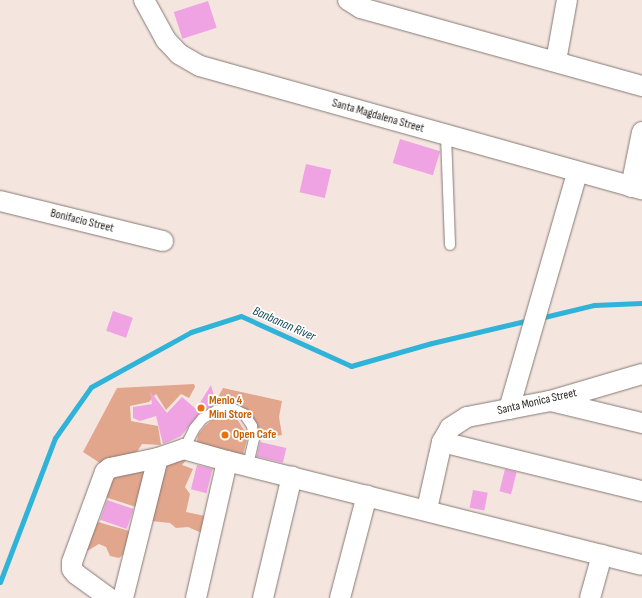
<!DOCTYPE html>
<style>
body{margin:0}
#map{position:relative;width:642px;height:598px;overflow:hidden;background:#f4e6df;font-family:"Sofia Sans Condensed",sans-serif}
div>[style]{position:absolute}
.green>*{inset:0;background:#e2a68c}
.stream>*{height:5px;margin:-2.5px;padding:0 2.5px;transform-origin:2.5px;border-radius:2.5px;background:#2fb3d8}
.building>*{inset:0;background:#efa3e3;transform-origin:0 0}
.roads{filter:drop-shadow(0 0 1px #867974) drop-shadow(0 0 1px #867974)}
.lane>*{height:10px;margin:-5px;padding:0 5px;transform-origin:5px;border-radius:5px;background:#fff}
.street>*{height:20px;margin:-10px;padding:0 10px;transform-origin:10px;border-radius:10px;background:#fff}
.dots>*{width:11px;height:11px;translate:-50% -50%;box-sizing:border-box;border:2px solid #fff;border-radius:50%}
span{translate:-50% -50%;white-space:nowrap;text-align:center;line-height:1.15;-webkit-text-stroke:3.5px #fff;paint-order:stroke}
.street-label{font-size:12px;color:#211c19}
.food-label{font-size:12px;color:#c56008;font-weight:700}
.left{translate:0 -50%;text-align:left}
.water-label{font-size:13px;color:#154a5a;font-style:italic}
</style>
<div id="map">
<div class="green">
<i style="clip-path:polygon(194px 384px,195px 387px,189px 398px,181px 394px,166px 410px,156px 394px,149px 402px,130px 406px,131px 421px,158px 426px,161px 445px,142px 444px,135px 455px,100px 463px,83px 452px,117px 388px)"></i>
<i style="clip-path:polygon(223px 388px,282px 401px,279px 417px,282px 435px,257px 439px,254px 423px,220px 407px,216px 401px)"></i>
<i style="clip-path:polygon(219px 415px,235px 416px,248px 436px,242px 458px,197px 442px,198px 435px,205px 426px)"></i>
<i style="clip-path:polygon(188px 458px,182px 465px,193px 469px,185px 487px,190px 494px,186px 512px,210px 517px,204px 534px,188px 527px,176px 528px,170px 523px,151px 521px,160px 460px)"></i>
<i style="clip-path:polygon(151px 470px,136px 531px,130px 528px,136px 507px,105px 497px,98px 522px,133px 532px,126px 552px,119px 558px,110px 556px,106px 547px,99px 544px,82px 554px,107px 473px)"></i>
</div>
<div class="stream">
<i style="left:540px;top:318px;width:56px;rotate:-13.5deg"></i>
<i style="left:594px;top:305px;width:48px;rotate:-2.4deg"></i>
<i style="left:0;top:582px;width:154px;rotate:-69.1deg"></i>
<i style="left:55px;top:438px;width:62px;rotate:-54.8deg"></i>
<i style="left:91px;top:387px;width:114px;rotate:-28.8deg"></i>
<i style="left:191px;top:332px;width:52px;rotate:-17.7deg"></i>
<i style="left:241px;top:316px;width:121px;rotate:24.4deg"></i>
<i style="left:351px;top:366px;width:84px;rotate:-15.9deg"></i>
<i style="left:432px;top:343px;width:100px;rotate:-13.3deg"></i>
</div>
<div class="building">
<i style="left:208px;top:1px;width:28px;height:36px;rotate:72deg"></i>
<i style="left:400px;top:139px;width:42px;height:25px;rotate:17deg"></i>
<i style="left:306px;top:164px;width:26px;height:29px;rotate:13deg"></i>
<i style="left:113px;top:311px;width:21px;height:21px;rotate:19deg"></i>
<i style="clip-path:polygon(211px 385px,216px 404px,199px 414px,181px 436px,168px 442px,163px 444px,156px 416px,140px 421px,133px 418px,133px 407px,152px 404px,150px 391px,167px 413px,182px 397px,196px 409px)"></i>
<i style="left:260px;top:442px;width:27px;height:15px;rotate:13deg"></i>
<i style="left:197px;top:465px;width:16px;height:25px;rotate:14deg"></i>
<i style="left:505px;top:469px;width:12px;height:23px;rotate:14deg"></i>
<i style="left:473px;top:490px;width:15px;height:18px;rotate:11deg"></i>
<i style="left:107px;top:500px;width:28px;height:21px;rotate:19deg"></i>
</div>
<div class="roads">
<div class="lane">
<i style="left:446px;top:135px;width:110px;rotate:87.9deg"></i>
<i style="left:184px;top:449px;width:22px;rotate:-63deg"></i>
<i style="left:194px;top:429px;width:13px;rotate:-51deg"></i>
<i style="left:202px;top:419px;width:16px;rotate:-30deg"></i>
<i style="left:216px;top:411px;width:16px;rotate:-11deg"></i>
<i style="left:232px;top:408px;width:13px;rotate:27deg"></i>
<i style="left:244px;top:414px;width:14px;rotate:56deg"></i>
<i style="left:252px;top:426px;width:13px;rotate:81deg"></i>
<i style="left:254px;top:439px;width:28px;rotate:103deg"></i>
</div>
<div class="street">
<i style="left:144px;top:0;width:46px;rotate:61.2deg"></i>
<i style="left:166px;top:40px;width:19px;rotate:47deg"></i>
<i style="left:179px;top:54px;width:24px;rotate:30deg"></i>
<i style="left:200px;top:66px;width:459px;rotate:15.6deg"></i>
<i style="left:348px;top:0;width:15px;rotate:32deg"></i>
<i style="left:361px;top:8px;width:292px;rotate:15.5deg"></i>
<i style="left:556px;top:61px;width:62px;rotate:-79.8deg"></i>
<i style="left:631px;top:187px;width:56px;rotate:-78.7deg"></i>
<i style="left:0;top:201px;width:168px;rotate:13.8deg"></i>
<i style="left:551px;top:401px;width:94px;rotate:13.6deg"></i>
<i style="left:509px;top:409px;width:246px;rotate:-73.9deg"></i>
<i style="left:442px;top:442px;width:16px;rotate:-60deg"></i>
<i style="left:450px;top:428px;width:20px;rotate:-33deg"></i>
<i style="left:467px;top:417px;width:85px;rotate:-10.9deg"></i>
<i style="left:550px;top:401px;width:96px;rotate:-16.4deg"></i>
<i style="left:427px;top:509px;width:69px;rotate:-77.4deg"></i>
<i style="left:442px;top:442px;width:206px;rotate:13.8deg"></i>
<i style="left:602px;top:555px;width:41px;rotate:14deg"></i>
<i style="left:109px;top:598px;width:41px;rotate:-144deg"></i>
<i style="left:76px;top:574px;width:6px;rotate:-129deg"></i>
<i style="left:72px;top:569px;width:7px;rotate:-90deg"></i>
<i style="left:72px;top:562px;width:96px;rotate:-69.9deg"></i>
<i style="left:105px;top:472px;width:6px;rotate:-39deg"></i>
<i style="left:110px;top:468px;width:49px;rotate:-11.8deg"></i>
<i style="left:123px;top:598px;width:144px;rotate:-76deg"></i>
<i style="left:158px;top:458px;width:28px;rotate:-19deg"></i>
<i style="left:184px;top:449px;width:45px;rotate:15.6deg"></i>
<i style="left:196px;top:598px;width:140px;rotate:-77.2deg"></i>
<i style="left:227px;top:461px;width:387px;rotate:14.1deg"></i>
<i style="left:602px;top:555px;width:45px;rotate:105.6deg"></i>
<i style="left:263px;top:598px;width:125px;rotate:-76.6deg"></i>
<i style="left:340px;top:598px;width:106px;rotate:-75.3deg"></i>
</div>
</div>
<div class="dots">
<i style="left:201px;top:408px;background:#e8710a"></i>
<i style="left:225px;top:435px;background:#e8710a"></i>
</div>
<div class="street-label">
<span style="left:378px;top:116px;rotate:16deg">Santa Magdalena Street</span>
<span style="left:82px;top:221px;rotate:14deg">Bonifacio Street</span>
<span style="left:537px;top:402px;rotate:-13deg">Santa Monica Street</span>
</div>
<div class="food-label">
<span class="left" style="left:209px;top:408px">Menlo 4<br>Mini Store</span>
<span class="left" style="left:233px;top:435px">Open Cafe</span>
</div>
<div class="water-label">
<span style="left:284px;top:324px;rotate:24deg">Banbanan River</span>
</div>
</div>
